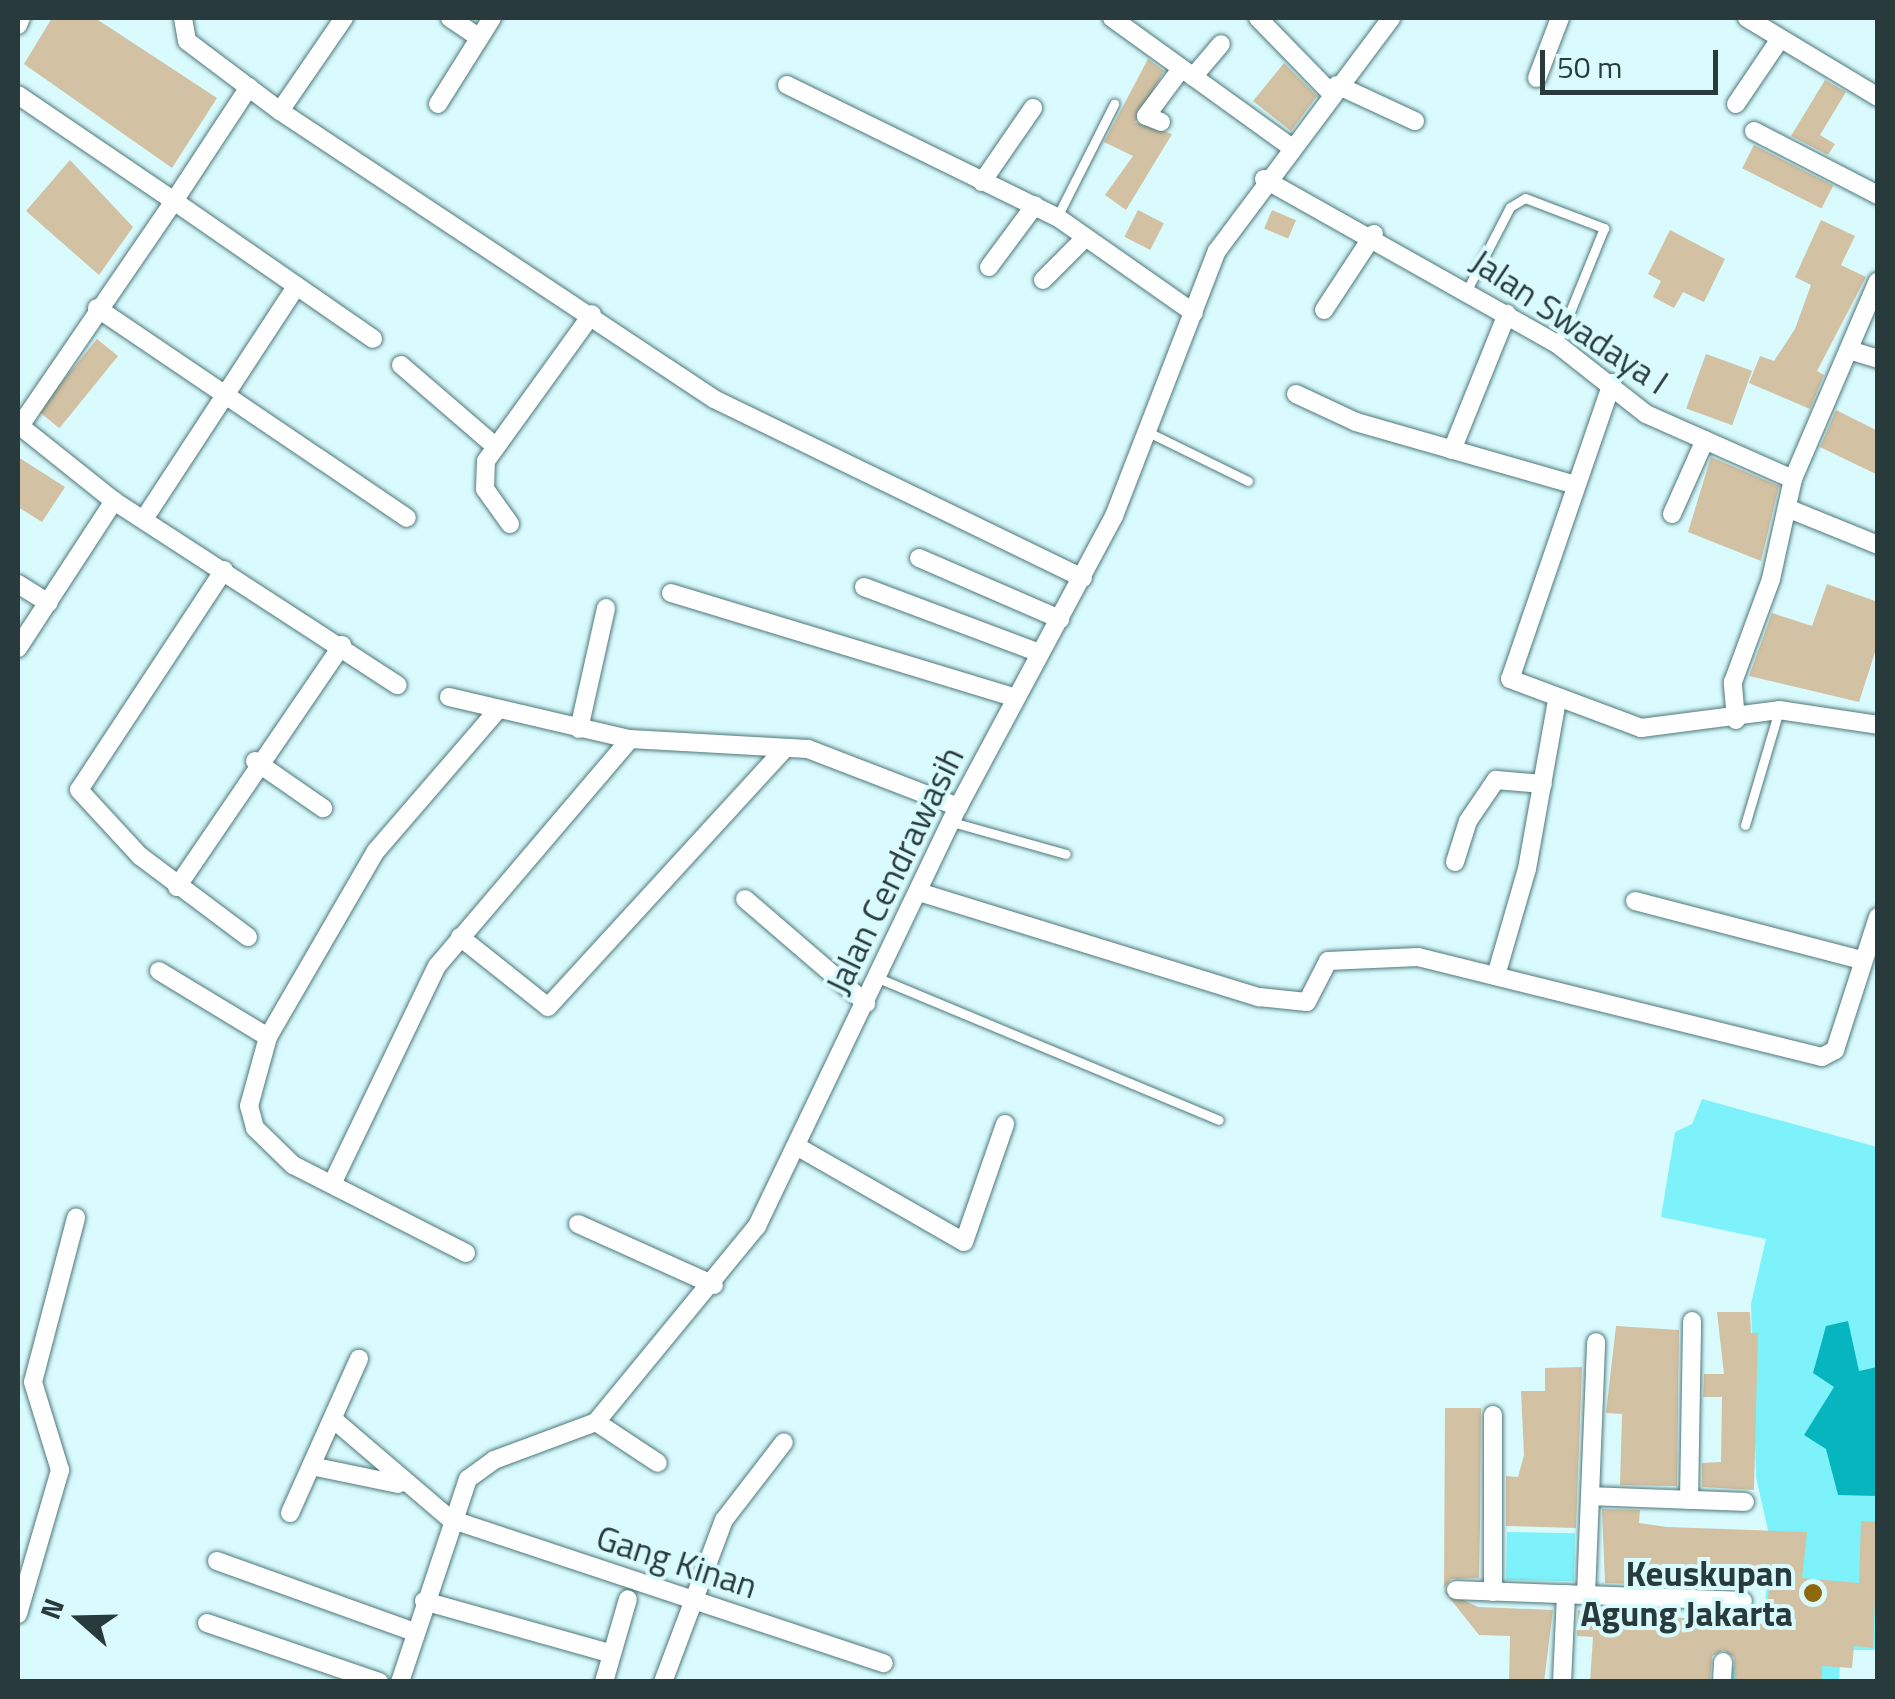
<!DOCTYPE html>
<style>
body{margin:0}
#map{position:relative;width:1895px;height:1699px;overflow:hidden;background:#d9fbfe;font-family:"Titillium Web",sans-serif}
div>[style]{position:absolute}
.green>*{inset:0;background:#7ef2fa;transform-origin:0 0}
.water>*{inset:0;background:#07b5bf}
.building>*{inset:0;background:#d2c1a3;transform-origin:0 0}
.roads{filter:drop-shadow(0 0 2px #4f777a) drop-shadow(0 0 2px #4f777a)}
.lane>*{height:9px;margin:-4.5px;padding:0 4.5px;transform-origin:4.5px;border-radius:4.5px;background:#fff}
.street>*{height:18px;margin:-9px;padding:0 9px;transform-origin:9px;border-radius:9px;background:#fff}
.dots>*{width:28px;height:28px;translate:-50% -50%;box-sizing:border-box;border:5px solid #d9fbfe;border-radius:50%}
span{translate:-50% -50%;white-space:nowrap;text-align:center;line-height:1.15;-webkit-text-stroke:8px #d9fbfe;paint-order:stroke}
.street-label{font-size:35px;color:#283a3b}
.poi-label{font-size:35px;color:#283a3b;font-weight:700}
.right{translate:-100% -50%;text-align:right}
.frame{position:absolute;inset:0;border:20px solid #283a3b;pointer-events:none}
.north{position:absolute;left:30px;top:1569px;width:100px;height:100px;-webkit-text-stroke:8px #d9fbfe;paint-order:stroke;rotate:290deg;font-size:28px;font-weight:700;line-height:40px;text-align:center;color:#283a3b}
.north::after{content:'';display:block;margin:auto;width:35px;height:45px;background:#283a3b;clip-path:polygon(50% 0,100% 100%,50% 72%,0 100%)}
.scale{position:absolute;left:1540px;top:50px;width:178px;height:45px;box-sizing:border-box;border:5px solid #283a3b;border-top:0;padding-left:12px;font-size:30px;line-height:35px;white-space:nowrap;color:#283a3b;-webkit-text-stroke:8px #d9fbfe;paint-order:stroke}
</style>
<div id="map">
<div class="green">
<i style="clip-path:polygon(1702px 1099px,1877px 1147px,1877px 1650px,1841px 1650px,1839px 1681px,1725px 1681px,1725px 1666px,1756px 1668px,1772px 1548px,1756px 1477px,1751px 1304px,1766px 1239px,1661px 1217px,1675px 1132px,1692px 1124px)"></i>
<i style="left:1507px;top:1532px;width:68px;height:48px;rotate:1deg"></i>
</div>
<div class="water">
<i style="clip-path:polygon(1848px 1321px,1859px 1371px,1877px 1367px,1877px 1496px,1838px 1495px,1826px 1449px,1804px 1435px,1834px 1387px,1813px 1373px,1826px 1326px)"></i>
</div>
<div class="building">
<i style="clip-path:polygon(52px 18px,95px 18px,217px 98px,172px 168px,24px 64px)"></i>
<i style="clip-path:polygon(1148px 59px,1164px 71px,1135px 122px,1172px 134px,1126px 210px,1105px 195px,1133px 156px,1104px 142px)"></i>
<i style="clip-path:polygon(1284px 63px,1317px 96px,1291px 131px,1253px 101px)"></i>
<i style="clip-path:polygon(1825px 80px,1846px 92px,1820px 135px,1835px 144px,1828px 155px,1791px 136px)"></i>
<i style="left:1754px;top:145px;width:89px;height:26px;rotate:27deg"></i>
<i style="clip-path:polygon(70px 160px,133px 227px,99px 275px,26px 211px)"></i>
<i style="left:1138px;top:210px;width:29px;height:30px;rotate:27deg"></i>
<i style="left:1272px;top:210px;width:26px;height:20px;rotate:23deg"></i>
<i style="clip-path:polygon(1821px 220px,1855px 236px,1841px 265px,1866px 277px,1817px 371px,1824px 375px,1810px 409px,1749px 383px,1760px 356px,1774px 361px,1795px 329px,1811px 285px,1795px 277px)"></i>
<i style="clip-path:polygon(1670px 230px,1725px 259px,1704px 302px,1683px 292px,1674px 308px,1653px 297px,1661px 281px,1648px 274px)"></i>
<i style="left:97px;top:339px;width:27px;height:93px;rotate:39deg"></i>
<i style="left:1706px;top:354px;width:49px;height:58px;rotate:20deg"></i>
<i style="clip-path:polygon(1836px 410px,1878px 431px,1878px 475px,1820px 447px)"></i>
<i style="clip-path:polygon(18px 457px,65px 487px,42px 522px,18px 507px)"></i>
<i style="clip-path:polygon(1711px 457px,1779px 486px,1761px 561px,1688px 532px)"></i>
<i style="clip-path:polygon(1827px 584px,1878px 602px,1878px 643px,1859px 702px,1749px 676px,1772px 613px,1812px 626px)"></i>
<i style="clip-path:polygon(1717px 1312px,1750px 1312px,1751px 1333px,1758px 1333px,1754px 1490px,1702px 1487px,1702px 1463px,1721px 1462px,1722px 1397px,1703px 1397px,1704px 1374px,1724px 1374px)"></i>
<i style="clip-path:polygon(1616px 1326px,1679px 1330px,1677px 1486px,1620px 1485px,1622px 1414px,1606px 1413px)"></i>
<i style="clip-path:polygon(1582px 1367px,1576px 1528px,1506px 1526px,1506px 1476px,1518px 1477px,1524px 1455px,1521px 1391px,1545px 1391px,1545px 1368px)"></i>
<i style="clip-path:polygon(1445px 1408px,1481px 1408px,1480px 1526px,1479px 1578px,1451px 1579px,1444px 1588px)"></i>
<i style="clip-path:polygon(1602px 1509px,1640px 1510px,1639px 1523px,1667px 1527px,1807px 1532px,1802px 1578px,1859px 1583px,1861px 1521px,1878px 1522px,1873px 1648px,1854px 1646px,1852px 1668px,1822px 1666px,1822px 1682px,1735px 1682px,1734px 1657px,1723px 1650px,1712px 1656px,1710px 1682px,1590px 1682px,1593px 1637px,1577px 1636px,1578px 1610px,1766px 1624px,1770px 1574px,1637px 1569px,1637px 1584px,1605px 1583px)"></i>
<i style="clip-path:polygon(1444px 1591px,1478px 1607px,1553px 1610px,1544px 1682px,1509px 1682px,1510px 1636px,1479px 1635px)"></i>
</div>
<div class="roads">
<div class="lane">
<i style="left:1057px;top:217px;width:127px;rotate:-63.2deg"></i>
<i style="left:1467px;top:290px;width:93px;rotate:-62.6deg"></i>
<i style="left:1510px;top:207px;width:17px;rotate:-31deg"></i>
<i style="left:1525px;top:198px;width:85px;rotate:20.8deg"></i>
<i style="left:1604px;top:228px;width:125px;rotate:112.1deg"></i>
<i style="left:1150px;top:433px;width:109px;rotate:26.1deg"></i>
<i style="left:952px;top:822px;width:118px;rotate:15.7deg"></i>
<i style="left:1745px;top:825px;width:120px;rotate:-73.5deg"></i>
<i style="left:878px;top:978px;width:369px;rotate:22.6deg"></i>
</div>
<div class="street">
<i style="left:183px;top:18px;width:23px;rotate:80deg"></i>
<i style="left:187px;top:41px;width:116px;rotate:37deg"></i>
<i style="left:280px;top:111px;width:521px;rotate:33.57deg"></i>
<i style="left:714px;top:399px;width:410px;rotate:25.9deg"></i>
<i style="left:450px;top:18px;width:34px;rotate:34deg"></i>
<i style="left:1112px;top:18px;width:217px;rotate:35.8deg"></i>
<i style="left:1258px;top:18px;width:105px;rotate:45.8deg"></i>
<i style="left:1747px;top:18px;width:153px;rotate:31.1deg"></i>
<i style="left:18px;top:25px;width:8px;rotate:-67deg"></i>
<i style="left:1193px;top:77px;width:43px;rotate:-49.7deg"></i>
<i style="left:1537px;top:78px;width:64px;rotate:-69deg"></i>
<i style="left:787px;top:85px;width:301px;rotate:26.1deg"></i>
<i style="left:1057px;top:217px;width:167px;rotate:35deg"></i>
<i style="left:1337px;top:85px;width:86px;rotate:24.8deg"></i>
<i style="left:249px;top:87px;width:136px;rotate:123.3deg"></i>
<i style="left:174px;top:201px;width:242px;rotate:34.7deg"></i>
<i style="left:18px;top:95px;width:189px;rotate:34.2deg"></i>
<i style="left:174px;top:201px;width:273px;rotate:124.4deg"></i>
<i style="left:20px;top:426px;width:120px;rotate:38.6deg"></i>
<i style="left:114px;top:501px;width:338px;rotate:33deg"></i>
<i style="left:438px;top:104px;width:102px;rotate:-57.9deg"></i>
<i style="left:1736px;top:104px;width:78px;rotate:-55.9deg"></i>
<i style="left:280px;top:111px;width:113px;rotate:-55.5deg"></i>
<i style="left:1161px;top:122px;width:16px;rotate:-158deg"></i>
<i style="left:1146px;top:116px;width:59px;rotate:-53.3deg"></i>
<i style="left:1754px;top:131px;width:140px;rotate:27.3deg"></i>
<i style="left:1264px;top:179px;width:336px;rotate:29.4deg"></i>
<i style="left:1557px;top:344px;width:113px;rotate:38.2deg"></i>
<i style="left:1646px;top:414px;width:161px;rotate:23.9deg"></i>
<i style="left:982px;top:182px;width:90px;rotate:-55.4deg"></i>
<i style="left:989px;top:267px;width:77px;rotate:-53.4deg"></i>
<i style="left:1043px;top:280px;width:58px;rotate:-45deg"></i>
<i style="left:97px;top:308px;width:374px;rotate:34.1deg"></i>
<i style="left:1324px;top:310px;width:91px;rotate:-56.7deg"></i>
<i style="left:1849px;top:350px;width:30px;rotate:17deg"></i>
<i style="left:401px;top:365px;width:125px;rotate:40.8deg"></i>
<i style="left:1612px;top:383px;width:313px;rotate:109deg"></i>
<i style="left:1510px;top:679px;width:140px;rotate:20.5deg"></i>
<i style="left:1641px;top:728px;width:139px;rotate:-7.4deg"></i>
<i style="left:1779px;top:710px;width:100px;rotate:8.6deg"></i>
<i style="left:1296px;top:394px;width:66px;rotate:25deg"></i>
<i style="left:1356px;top:422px;width:228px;rotate:16deg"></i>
<i style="left:1452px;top:450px;width:147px;rotate:-68deg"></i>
<i style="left:1787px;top:508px;width:98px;rotate:22.1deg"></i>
<i style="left:1672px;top:514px;width:81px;rotate:-66deg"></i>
<i style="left:144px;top:519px;width:277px;rotate:-56.8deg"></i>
<i style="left:510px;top:524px;width:43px;rotate:-125.5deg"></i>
<i style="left:485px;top:489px;width:28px;rotate:-88deg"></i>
<i style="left:486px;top:461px;width:181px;rotate:-54.2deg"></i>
<i style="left:919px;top:558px;width:154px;rotate:23.4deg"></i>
<i style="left:224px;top:570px;width:263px;rotate:123.4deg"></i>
<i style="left:79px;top:790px;width:90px;rotate:47.3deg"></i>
<i style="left:140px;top:856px;width:135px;rotate:36.9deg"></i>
<i style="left:18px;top:584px;width:36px;rotate:32deg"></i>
<i style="left:864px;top:587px;width:188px;rotate:20.6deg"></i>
<i style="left:671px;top:593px;width:358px;rotate:16.9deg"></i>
<i style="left:18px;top:648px;width:176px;rotate:-56.9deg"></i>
<i style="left:449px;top:697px;width:186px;rotate:13.1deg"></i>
<i style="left:630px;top:739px;width:178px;rotate:3.2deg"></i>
<i style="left:808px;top:749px;width:161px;rotate:21.1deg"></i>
<i style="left:1736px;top:720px;width:38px;rotate:-95deg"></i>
<i style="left:1733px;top:682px;width:110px;rotate:-69.7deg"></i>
<i style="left:1771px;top:579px;width:102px;rotate:-77.6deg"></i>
<i style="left:1793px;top:479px;width:215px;rotate:-66.8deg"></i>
<i style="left:579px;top:729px;width:124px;rotate:-77.4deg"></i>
<i style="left:255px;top:761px;width:83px;rotate:34.7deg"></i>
<i style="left:1455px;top:862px;width:43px;rotate:-72.4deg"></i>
<i style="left:1468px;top:821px;width:50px;rotate:-55.7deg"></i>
<i style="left:1496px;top:780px;width:47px;rotate:4.9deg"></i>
<i style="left:177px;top:887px;width:293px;rotate:-55.7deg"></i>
<i style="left:922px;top:893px;width:353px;rotate:17.2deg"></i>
<i style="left:1259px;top:997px;width:48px;rotate:5.9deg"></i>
<i style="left:1307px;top:1002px;width:46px;rotate:-62.9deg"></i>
<i style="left:1328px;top:961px;width:90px;rotate:-2.5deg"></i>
<i style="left:1418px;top:957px;width:416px;rotate:13.9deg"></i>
<i style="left:1822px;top:1057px;width:15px;rotate:-28deg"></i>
<i style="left:1835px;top:1050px;width:140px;rotate:-72.1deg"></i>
<i style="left:745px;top:899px;width:160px;rotate:40.7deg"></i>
<i style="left:1635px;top:901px;width:234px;rotate:14.6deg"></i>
<i style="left:460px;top:937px;width:112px;rotate:38.5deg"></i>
<i style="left:548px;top:1007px;width:350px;rotate:-47.5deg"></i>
<i style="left:159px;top:971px;width:127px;rotate:31.2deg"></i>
<i style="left:1497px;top:972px;width:107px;rotate:-73.8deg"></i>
<i style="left:1527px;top:869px;width:172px;rotate:-79.9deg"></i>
<i style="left:798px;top:1147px;width:191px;rotate:29.8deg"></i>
<i style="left:964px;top:1242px;width:125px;rotate:-70.8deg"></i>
<i style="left:332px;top:1184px;width:242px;rotate:-64.3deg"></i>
<i style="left:437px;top:966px;width:298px;rotate:-49.6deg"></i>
<i style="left:578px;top:1224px;width:149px;rotate:24.2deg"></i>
<i style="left:466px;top:1253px;width:194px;rotate:-153deg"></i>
<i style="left:293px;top:1165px;width:53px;rotate:-135.8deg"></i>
<i style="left:255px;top:1128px;width:23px;rotate:-105deg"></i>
<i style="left:249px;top:1106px;width:72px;rotate:-74.6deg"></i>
<i style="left:268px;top:1037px;width:215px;rotate:-59.9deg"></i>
<i style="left:376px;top:851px;width:184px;rotate:-49.2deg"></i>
<i style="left:333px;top:1419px;width:154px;rotate:40.5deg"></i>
<i style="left:450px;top:1519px;width:457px;rotate:18.4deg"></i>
<i style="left:596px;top:1422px;width:74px;rotate:33.5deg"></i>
<i style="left:311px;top:1466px;width:89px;rotate:11.7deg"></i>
<i style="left:1590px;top:1496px;width:155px;rotate:2.2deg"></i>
<i style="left:1689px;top:1500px;width:179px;rotate:-89deg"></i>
<i style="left:290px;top:1513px;width:169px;rotate:-65.9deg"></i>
<i style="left:217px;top:1561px;width:209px;rotate:19.8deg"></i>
<i style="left:1456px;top:1590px;width:287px;rotate:2.2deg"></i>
<i style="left:1493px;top:1592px;width:177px;rotate:-90deg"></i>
<i style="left:1586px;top:1595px;width:253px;rotate:-87.7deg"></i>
<i style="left:424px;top:1601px;width:195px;rotate:15.7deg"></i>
<i style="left:18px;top:1614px;width:150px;rotate:-73.7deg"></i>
<i style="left:60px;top:1470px;width:92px;rotate:-107.1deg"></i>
<i style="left:33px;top:1382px;width:170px;rotate:-75.3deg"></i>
<i style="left:207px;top:1623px;width:182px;rotate:18.9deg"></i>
<i style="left:400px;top:1682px;width:214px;rotate:-71.5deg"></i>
<i style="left:468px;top:1479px;width:32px;rotate:-36deg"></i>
<i style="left:494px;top:1460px;width:109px;rotate:-20.4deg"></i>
<i style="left:596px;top:1422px;width:254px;rotate:-50.6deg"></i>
<i style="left:757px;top:1226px;width:465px;rotate:-64.4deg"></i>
<i style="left:958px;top:807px;width:330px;rotate:-61.8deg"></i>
<i style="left:1114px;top:516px;width:284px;rotate:-68.8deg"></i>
<i style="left:1217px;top:251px;width:291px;rotate:-53.2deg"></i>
<i style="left:604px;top:1682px;width:86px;rotate:-73.9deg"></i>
<i style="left:663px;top:1682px;width:173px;rotate:-69.4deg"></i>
<i style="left:724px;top:1520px;width:98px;rotate:-52.4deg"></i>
<i style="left:1562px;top:1682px;width:88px;rotate:-87.4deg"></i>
<i style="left:1722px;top:1682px;width:20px;rotate:-87deg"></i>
</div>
</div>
<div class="dots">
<i style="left:1813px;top:1593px;background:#8f680e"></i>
</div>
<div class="street-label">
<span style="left:1570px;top:321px;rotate:34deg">Jalan Swadaya I</span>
<span style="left:894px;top:870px;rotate:-64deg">Jalan Cendrawasih</span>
<span style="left:677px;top:1561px;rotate:18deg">Gang Kinan</span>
</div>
<div class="poi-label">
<span class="right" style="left:1793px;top:1593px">Keuskupan<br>Agung Jakarta</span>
</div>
<div class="frame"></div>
<div class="north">N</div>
<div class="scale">50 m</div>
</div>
